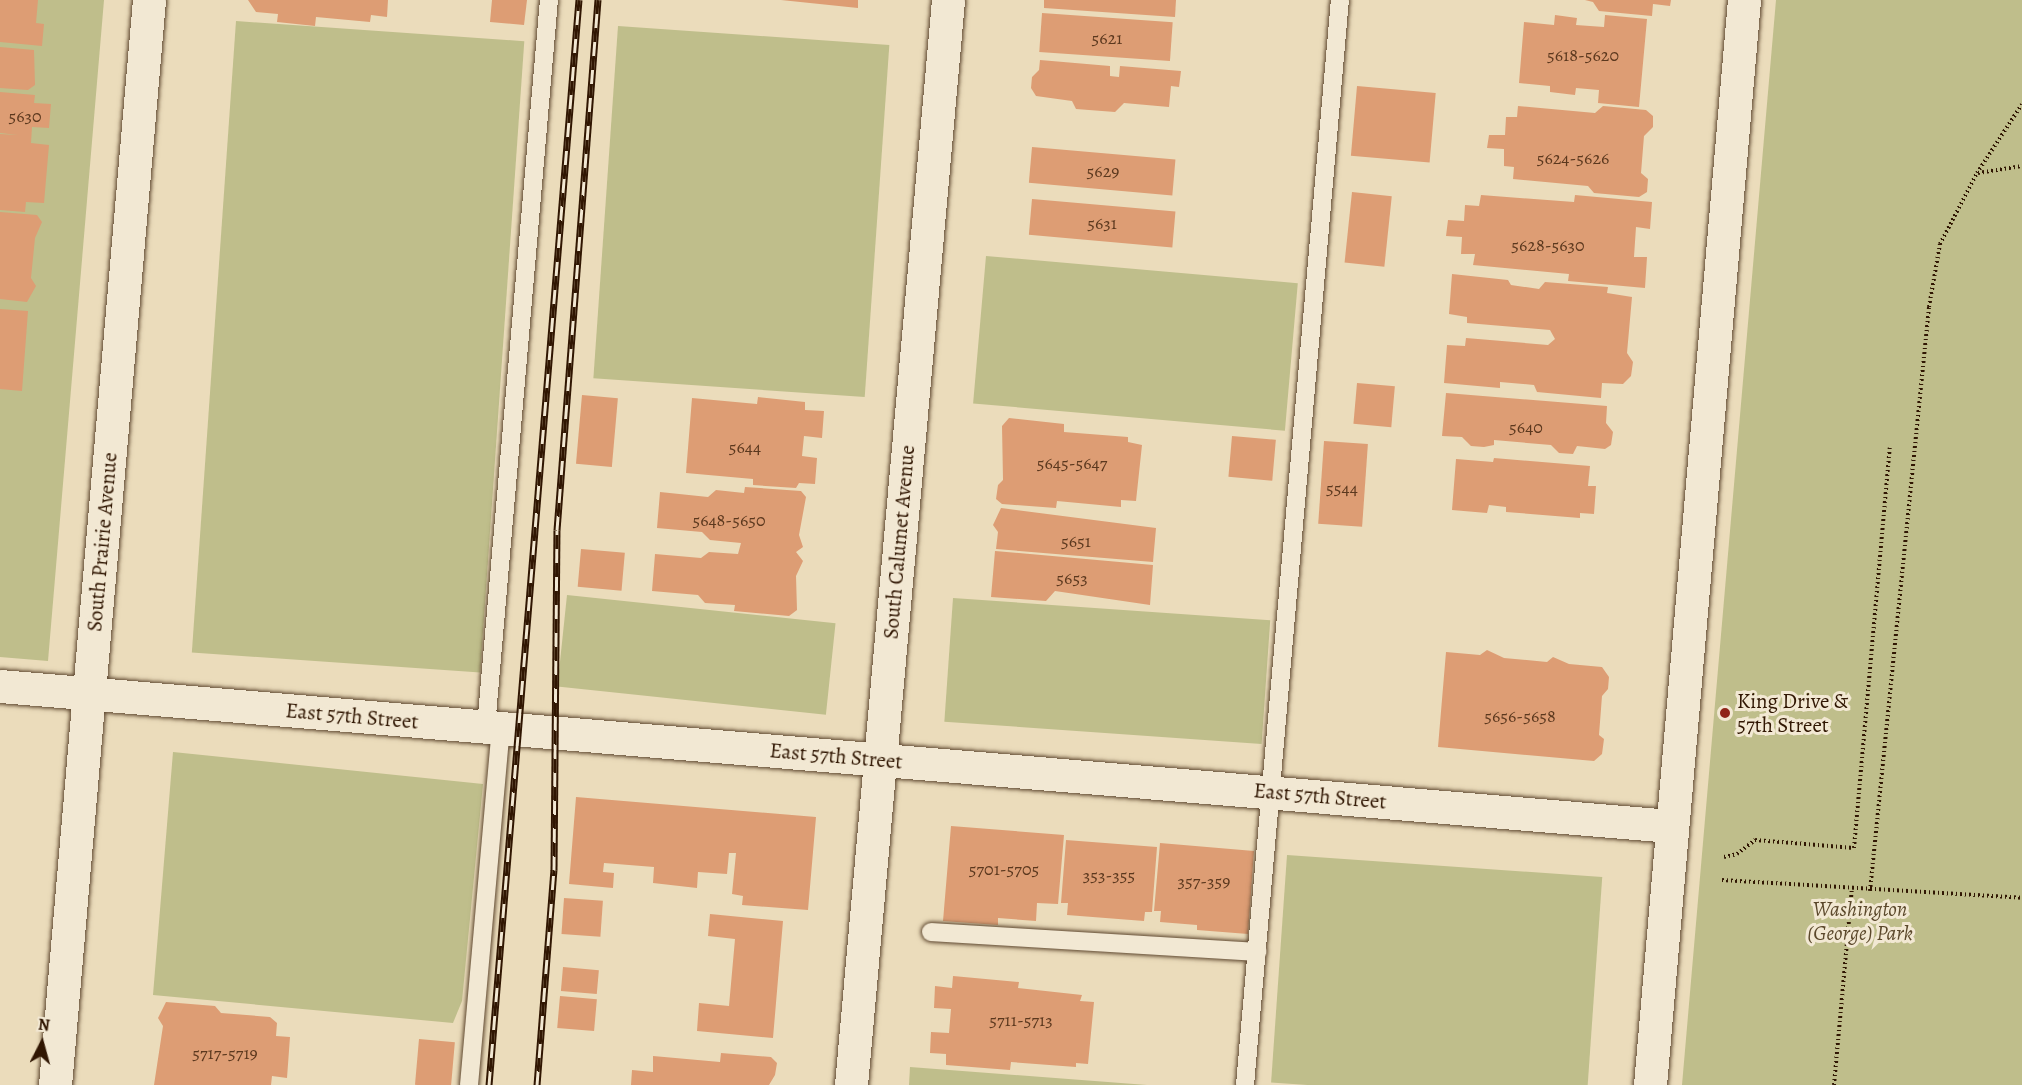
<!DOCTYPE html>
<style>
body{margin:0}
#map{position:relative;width:2022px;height:1085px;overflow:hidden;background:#ebdcbb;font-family:Alegreya,serif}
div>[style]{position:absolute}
.green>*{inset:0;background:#bfbe8b;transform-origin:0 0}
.building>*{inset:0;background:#dd9d74;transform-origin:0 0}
.path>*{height:4px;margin-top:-2px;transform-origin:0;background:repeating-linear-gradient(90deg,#301602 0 1.5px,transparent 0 4.5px)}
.roads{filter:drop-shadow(0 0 2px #5f4830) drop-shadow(0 0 2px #5f4830)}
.lane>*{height:18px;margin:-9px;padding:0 9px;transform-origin:9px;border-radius:9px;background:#f2e8d3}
.street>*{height:33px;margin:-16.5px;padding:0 16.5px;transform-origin:16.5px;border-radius:16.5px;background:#f2e8d3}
.secondary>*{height:33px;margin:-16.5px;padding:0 16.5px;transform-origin:16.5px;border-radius:16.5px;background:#f2e8d3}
.rail>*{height:7px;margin-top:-3.5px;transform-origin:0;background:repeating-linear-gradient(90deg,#f2e8d3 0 14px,#301602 0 28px);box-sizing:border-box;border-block:2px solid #301602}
.dots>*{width:16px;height:16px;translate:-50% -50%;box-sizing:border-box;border:3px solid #f2e8d3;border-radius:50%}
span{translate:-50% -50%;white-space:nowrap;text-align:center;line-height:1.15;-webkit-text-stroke:6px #f2e8d3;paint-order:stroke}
.number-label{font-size:18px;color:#5b381e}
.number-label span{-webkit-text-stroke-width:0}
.street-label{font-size:21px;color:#301602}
.poi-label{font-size:21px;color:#301602}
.left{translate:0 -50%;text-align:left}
.park-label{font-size:21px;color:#5b482b;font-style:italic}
.north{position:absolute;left:12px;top:1013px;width:60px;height:60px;-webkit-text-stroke:4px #f2e8d3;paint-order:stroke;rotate:6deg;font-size:16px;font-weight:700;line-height:24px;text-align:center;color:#301602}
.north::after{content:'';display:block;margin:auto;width:21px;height:27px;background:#301602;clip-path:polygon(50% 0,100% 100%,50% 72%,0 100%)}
</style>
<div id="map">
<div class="green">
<i style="clip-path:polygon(0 0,104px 0,48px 661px,0 657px)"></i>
<i style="clip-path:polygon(1776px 0,2022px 0,2022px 1085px,1682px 1085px)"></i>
<i style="left:236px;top:21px;width:289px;height:633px;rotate:4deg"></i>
<i style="left:618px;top:26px;width:272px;height:353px;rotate:4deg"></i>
<i style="left:986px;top:256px;width:313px;height:148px;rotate:5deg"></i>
<i style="left:567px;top:595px;width:270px;height:92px;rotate:6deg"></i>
<i style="left:953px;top:598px;width:318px;height:124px;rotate:4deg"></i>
<i style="clip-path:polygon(173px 752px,483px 784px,462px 1001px,453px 1023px,153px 995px)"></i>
<i style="left:1287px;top:855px;width:316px;height:228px;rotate:4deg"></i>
<i style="clip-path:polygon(910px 1067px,1147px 1085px,909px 1085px)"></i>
</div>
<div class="building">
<i style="clip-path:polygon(0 0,38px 0,36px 23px,44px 24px,42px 46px,0 42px)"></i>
<i style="clip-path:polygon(248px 0,388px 0,387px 17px,371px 15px,370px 22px,316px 17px,315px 26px,277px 22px,278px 14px,256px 12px)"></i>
<i style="clip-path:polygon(492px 0,527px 0,524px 25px,490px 22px)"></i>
<i style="clip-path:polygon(781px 0,858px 0,858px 8px)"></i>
<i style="clip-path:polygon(1044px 0,1176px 0,1175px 17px,1044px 8px)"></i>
<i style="clip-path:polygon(1585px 0,1671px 0,1670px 6px,1653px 4px,1652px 16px,1599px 11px,1593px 2px)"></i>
<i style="left:1042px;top:13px;width:131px;height:39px;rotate:4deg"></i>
<i style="clip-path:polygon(1555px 15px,1577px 18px,1576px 25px,1604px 27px,1605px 15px,1647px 19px,1639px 107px,1598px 103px,1599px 90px,1576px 88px,1575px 95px,1550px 92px,1550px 86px,1519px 83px,1524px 22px,1554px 25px)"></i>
<i style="clip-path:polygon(0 47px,34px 50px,35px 85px,28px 90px,0 88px)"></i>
<i style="clip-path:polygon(1040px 60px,1110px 66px,1110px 76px,1119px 77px,1120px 66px,1181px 71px,1179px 87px,1171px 86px,1169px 107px,1124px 103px,1115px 112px,1076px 109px,1072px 101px,1036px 96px,1031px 88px,1032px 77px,1039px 70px)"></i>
<i style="left:1357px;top:86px;width:79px;height:70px;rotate:5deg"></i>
<i style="clip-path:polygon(0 92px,35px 95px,34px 103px,51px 104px,49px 128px,32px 127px,31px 143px,49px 145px,44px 203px,26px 202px,25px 212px,0 210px,0 134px,18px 135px,0 133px)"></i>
<i style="clip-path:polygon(1518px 106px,1595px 113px,1603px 106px,1646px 110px,1653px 116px,1653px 127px,1644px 136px,1641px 173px,1648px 179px,1647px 192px,1639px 197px,1594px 193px,1588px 186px,1513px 179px,1514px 167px,1504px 166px,1504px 149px,1487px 148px,1489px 135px,1505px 135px,1506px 117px,1517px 117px)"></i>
<i style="left:1032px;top:147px;width:144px;height:36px;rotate:5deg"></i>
<i style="left:1352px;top:192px;width:40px;height:71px;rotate:6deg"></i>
<i style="clip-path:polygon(1481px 195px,1574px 202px,1575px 195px,1652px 202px,1650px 229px,1636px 227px,1634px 257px,1647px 257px,1645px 288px,1568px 281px,1569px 274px,1473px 265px,1475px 254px,1461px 254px,1462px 237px,1446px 236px,1448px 220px,1464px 221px,1465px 205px,1479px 206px)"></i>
<i style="left:1032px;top:199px;width:144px;height:36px;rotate:5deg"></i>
<i style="clip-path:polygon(0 212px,37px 215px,42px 222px,35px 238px,31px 278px,36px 286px,27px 302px,0 299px)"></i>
<i style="clip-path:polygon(1452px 274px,1508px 280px,1511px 285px,1539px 289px,1545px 282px,1608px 287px,1607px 293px,1632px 297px,1627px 353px,1633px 362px,1631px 376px,1623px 384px,1602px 383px,1601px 398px,1537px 392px,1534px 385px,1500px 382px,1500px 388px,1444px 383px,1447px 345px,1465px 346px,1466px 338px,1548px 345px,1555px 339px,1550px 330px,1467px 323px,1467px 317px,1449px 314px)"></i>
<i style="clip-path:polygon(0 309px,28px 311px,22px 391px,0 389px)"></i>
<i style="left:1357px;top:383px;width:38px;height:41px;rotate:5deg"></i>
<i style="clip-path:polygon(1446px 393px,1607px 406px,1606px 423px,1613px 432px,1611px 445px,1605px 449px,1577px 446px,1573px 454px,1559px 453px,1551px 445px,1494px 440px,1494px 445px,1484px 447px,1471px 446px,1462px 437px,1442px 436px)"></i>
<i style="left:582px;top:395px;width:36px;height:69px;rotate:5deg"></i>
<i style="clip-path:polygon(758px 397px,805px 402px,805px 410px,824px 411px,822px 438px,804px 436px,802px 456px,817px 458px,815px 484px,799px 483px,796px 488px,753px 485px,753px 479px,686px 473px,692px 398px,757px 404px)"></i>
<i style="clip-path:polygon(1009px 418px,1064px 424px,1064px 432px,1128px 437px,1128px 442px,1142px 445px,1136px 501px,1121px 500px,1121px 507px,1057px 501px,1056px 508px,1002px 504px,996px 499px,998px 485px,1003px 480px,1002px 426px)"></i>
<i style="left:1232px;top:436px;width:44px;height:41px;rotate:5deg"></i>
<i style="left:1324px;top:441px;width:44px;height:83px;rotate:4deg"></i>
<i style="clip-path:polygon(1494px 458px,1590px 466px,1588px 486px,1596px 486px,1594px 514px,1580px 513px,1580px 518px,1506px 512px,1506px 507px,1489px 505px,1487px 513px,1452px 510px,1456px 459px,1493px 462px)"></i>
<i style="clip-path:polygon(745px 487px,801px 491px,806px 497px,799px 535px,803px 547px,796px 552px,803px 561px,796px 576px,797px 610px,789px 616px,734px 611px,735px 605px,705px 603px,698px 595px,652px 591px,655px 554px,701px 558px,709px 552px,738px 554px,741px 543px,710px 540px,702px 532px,657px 528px,660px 492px,708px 497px,716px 490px,744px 493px)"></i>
<i style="clip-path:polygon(1001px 508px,1156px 528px,1153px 562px,996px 549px,998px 532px,993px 525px)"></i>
<i style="left:581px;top:549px;width:44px;height:38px;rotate:5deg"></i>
<i style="clip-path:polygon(995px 551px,1153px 565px,1150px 605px,1055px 591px,1046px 601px,991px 597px)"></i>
<i style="clip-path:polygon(1487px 650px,1504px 658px,1547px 662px,1553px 657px,1569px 664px,1602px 667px,1609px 677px,1608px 689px,1602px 696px,1599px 735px,1604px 739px,1602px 754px,1594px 761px,1438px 747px,1446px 652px,1480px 655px)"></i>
<i style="clip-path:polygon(576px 797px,816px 817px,808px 910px,742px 905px,743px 896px,732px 894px,736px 853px,729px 853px,727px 874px,698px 872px,697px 888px,653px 883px,654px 867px,604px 863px,603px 872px,614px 873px,613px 888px,569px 884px)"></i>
<i style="clip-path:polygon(951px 826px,1064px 835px,1058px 904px,1037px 903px,1036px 921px,998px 918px,998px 925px,943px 921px)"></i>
<i style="clip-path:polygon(1066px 840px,1157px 847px,1152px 912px,1145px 912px,1144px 921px,1067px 915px,1068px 903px,1061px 903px)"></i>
<i style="clip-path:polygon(1160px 843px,1254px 851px,1248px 934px,1197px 930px,1197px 925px,1160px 922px,1161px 911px,1154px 911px)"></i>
<i style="left:564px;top:898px;width:39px;height:36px;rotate:4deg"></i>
<i style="clip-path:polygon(710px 914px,783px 921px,773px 1038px,697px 1031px,699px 1003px,729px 1006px,735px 939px,708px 936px)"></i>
<i style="left:563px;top:967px;width:36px;height:24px;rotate:5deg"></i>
<i style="clip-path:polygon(953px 976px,1019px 982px,1018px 988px,1082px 995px,1080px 1001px,1094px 1002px,1088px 1064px,1076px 1063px,1076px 1067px,1011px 1062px,1010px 1070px,946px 1065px,946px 1054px,930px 1053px,931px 1032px,949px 1033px,951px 1009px,934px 1008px,935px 986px,952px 988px)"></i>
<i style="left:560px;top:996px;width:37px;height:32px;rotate:5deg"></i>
<i style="clip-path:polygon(166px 1002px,215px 1006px,221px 1013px,270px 1017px,277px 1023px,276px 1036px,290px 1037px,287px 1078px,272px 1076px,271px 1085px,154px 1085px,163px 1026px,158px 1018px)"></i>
<i style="left:419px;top:1039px;width:36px;height:46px;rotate:5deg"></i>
<i style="clip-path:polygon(721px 1053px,771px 1057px,777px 1063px,775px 1075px,769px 1085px,631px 1085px,632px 1070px,653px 1072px,653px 1056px,720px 1062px)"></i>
</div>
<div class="path">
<i style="left:1978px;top:173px;width:45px;rotate:-9deg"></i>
<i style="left:1724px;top:857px;width:13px;rotate:-13deg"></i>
<i style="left:1737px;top:854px;width:23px;rotate:-38deg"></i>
<i style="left:1755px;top:840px;width:99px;rotate:4.6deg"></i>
<i style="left:1854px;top:848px;width:402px;rotate:-84.9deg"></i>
<i style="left:1722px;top:880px;width:301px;rotate:3.4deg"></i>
<i style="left:1870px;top:891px;width:587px;rotate:-84.23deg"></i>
<i style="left:1929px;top:307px;width:64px;rotate:-80.1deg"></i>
<i style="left:1940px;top:244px;width:80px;rotate:-62.5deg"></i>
<i style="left:1977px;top:173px;width:82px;rotate:-56.9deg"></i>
<i style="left:1834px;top:1085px;width:197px;rotate:-84.8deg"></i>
</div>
<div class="roads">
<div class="lane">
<i style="left:486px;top:727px;width:730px;rotate:-85.05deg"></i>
<i style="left:931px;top:932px;width:327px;rotate:3.5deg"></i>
<i style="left:469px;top:1085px;width:358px;rotate:-84.9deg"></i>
<i style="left:1245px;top:1085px;width:1089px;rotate:-85deg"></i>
</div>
<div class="street">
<i style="left:0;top:686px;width:1678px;rotate:4.79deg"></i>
<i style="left:55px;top:1085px;width:1089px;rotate:-85.05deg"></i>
<i style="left:851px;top:1085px;width:1089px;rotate:-84.89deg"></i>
</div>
<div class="secondary">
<i style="left:1650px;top:1085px;width:1089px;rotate:-85.05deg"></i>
</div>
</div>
<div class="rail">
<i style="left:489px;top:1085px;width:1089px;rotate:-85.26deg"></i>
<i style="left:537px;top:1085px;width:216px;rotate:-85.5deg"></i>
<i style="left:554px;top:870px;width:340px;rotate:-89.5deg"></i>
<i style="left:557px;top:530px;width:532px;rotate:-85.58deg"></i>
</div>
<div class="dots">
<i style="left:1725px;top:713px;background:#8f2418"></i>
</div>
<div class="number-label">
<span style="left:1107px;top:38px">5621</span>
<span style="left:1583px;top:55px">5618-5620</span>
<span style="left:25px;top:116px">5630</span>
<span style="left:1573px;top:158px">5624-5626</span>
<span style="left:1103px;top:171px">5629</span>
<span style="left:1102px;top:223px">5631</span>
<span style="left:1548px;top:245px">5628-5630</span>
<span style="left:1526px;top:427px">5640</span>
<span style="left:745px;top:447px">5644</span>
<span style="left:1072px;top:463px">5645-5647</span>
<span style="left:1342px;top:488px">5544</span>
<span style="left:729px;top:520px">5648-5650</span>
<span style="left:1076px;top:541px">5651</span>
<span style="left:1072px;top:578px">5653</span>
<span style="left:1520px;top:716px">5656-5658</span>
<span style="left:1004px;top:869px">5701-5705</span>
<span style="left:1109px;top:875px">353-355</span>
<span style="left:1204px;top:881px">357-359</span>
<span style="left:1021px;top:1020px">5711-5713</span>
<span style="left:225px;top:1053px">5717-5719</span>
</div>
<div class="street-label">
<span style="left:102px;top:542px;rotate:-85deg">South Prairie Avenue</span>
<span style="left:899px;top:542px;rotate:-85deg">South Calumet Avenue</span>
<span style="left:352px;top:716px;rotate:5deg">East 57th Street</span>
<span style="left:836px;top:756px;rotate:5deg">East 57th Street</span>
<span style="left:1320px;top:796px;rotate:5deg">East 57th Street</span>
</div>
<div class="poi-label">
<span class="left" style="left:1737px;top:713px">King Drive &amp;<br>57th Street</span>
</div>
<div class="park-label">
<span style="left:1860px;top:921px">Washington<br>(George) Park</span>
</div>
<div class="north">N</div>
</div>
